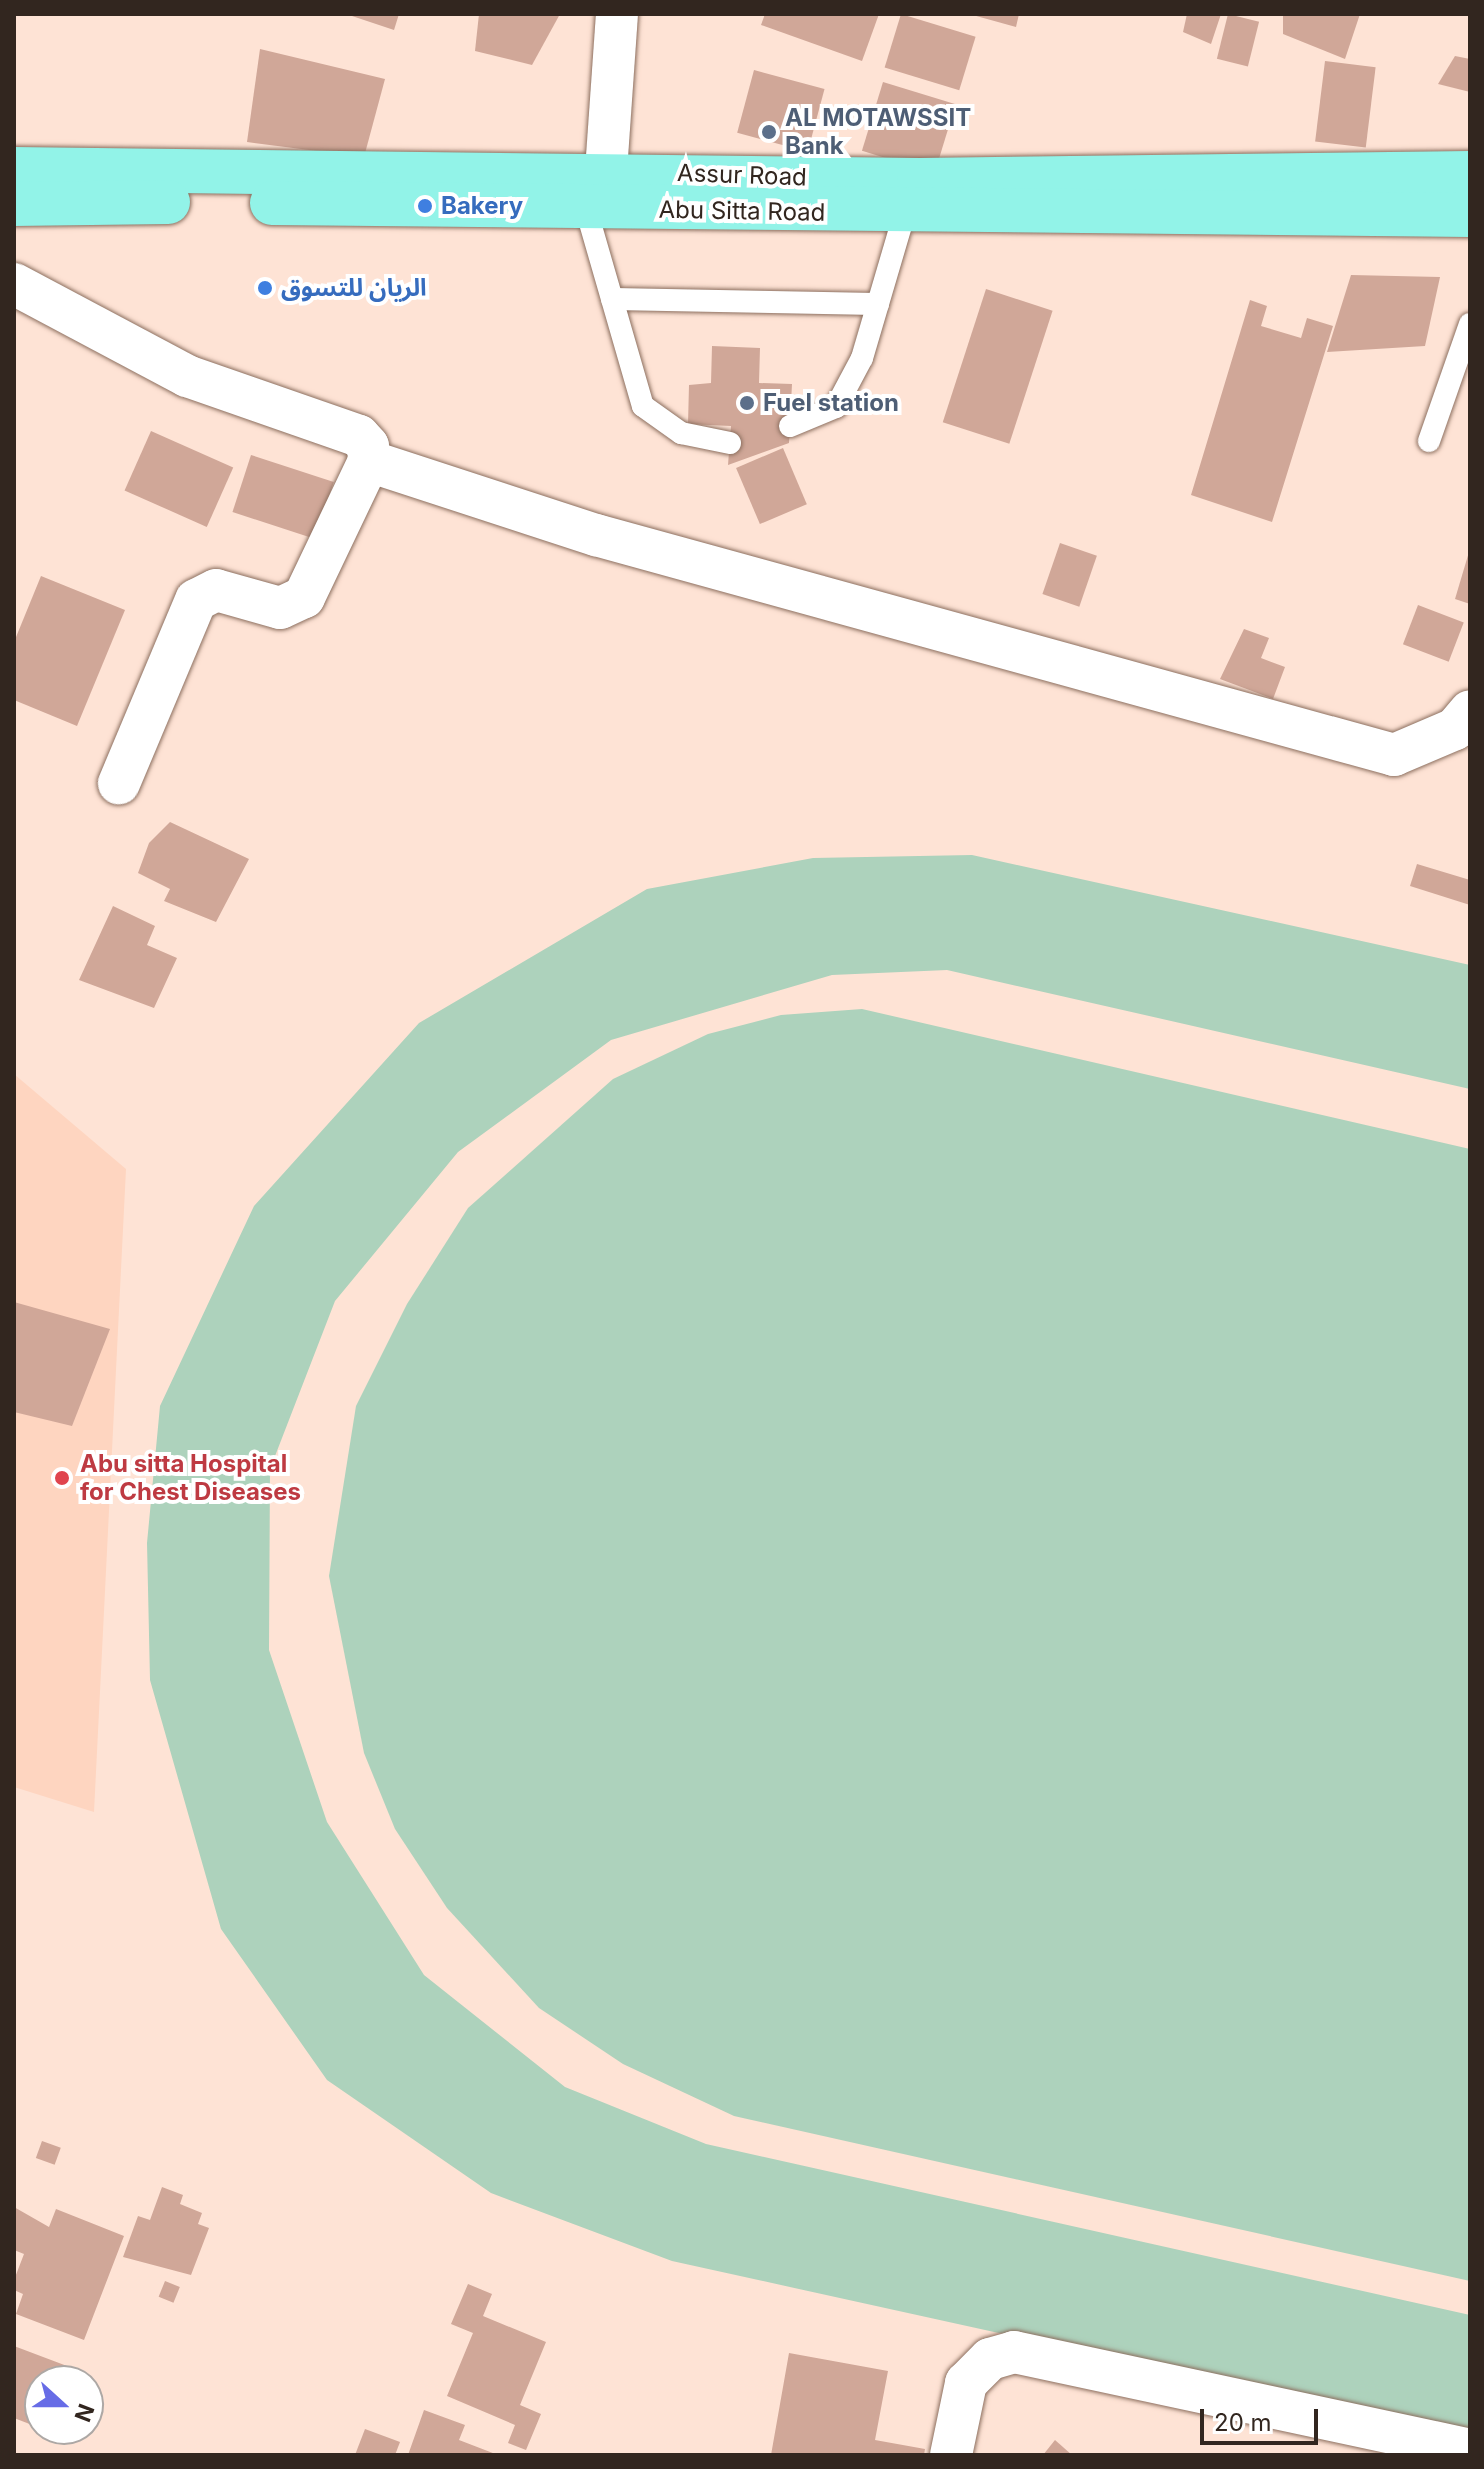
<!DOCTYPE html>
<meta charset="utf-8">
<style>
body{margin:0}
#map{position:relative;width:1484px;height:2469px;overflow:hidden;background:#fee3d5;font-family:Inter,"Noto Sans Arabic",sans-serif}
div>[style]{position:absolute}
.built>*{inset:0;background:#fed5c0}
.green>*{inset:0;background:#add2bc}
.building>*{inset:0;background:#d0a798;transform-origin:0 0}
.roads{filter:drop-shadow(0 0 2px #8c6f5f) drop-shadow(0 0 2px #8c6f5f)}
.service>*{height:22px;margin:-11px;padding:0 11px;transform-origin:11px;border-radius:11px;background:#fff}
.minor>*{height:42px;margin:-21px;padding:0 21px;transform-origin:21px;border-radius:21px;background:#fff}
.primary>*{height:44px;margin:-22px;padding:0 22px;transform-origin:22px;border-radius:22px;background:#92f3e8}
.dots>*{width:22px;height:22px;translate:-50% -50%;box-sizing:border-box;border:4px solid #fff;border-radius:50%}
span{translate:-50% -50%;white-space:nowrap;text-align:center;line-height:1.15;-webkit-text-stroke:8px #fff;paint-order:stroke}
.service-label{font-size:24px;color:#4e5e75;font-weight:700}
.left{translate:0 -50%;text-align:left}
.street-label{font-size:24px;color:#32261f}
.shop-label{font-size:24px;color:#366cbe;font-weight:700}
.health-label{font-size:24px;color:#be3a42;font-weight:700}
.frame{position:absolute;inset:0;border:16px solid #32261f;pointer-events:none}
.north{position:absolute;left:24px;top:2365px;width:80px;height:80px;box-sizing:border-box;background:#fff;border:2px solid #ada8a5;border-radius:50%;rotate:111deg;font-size:22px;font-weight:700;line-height:32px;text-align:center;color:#32261f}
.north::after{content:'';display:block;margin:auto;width:28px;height:36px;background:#676ce6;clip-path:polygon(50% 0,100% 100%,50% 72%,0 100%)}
.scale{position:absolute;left:1200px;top:2409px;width:118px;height:36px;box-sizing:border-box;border:4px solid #32261f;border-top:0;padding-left:10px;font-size:24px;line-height:28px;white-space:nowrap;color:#32261f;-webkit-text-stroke:6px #fff;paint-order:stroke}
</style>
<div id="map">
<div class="built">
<i style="clip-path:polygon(14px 1074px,126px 1169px,94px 1812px,14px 1787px)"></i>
</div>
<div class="green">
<i style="clip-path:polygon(972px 855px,1470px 965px,1470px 1089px,947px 970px,832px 975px,611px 1040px,458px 1152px,335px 1301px,270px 1469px,269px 1650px,327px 1822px,424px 1975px,565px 2087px,706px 2144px,1470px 2315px,1470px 2437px,672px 2261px,491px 2193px,327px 2080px,221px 1929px,150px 1680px,147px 1543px,160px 1406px,254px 1206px,419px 1023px,647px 889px,813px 858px)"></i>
<i style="clip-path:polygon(862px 1009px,1470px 1149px,1470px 2281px,734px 2116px,623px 2064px,539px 2008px,447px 1908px,395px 1829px,364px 1753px,329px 1576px,356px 1406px,407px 1304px,468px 1208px,613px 1079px,708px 1034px,781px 1015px)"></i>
</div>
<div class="building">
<i style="clip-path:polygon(346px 14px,399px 14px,394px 30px)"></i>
<i style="clip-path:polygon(479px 14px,560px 14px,532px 65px,475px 51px)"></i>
<i style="clip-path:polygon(765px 14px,879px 14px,862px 61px,761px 25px)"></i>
<i style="left:901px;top:14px;width:78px;height:56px;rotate:17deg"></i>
<i style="clip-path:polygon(969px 14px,1019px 14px,1016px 27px)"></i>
<i style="clip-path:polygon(1187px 14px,1221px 14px,1211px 44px,1183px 32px)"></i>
<i style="left:1228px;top:14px;width:32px;height:46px;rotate:14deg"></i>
<i style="clip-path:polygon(1283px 14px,1360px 14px,1345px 59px,1283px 34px)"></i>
<i style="clip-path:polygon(260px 49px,385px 79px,364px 157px,247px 142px)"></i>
<i style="clip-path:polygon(1455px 56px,1470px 59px,1470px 92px,1438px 84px)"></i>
<i style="left:1325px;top:61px;width:51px;height:81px;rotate:7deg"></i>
<i style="left:754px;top:70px;width:73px;height:65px;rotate:15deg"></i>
<i style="left:883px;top:82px;width:76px;height:72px;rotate:17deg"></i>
<i style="clip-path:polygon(1351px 275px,1440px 277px,1425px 346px,1327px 352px)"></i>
<i style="left:986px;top:289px;width:70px;height:140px;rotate:18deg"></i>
<i style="clip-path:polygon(1250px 300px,1267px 306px,1261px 326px,1301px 338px,1307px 318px,1333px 326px,1272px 522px,1191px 495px)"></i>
<i style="clip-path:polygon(712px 346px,760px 348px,759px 383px,792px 384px,789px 443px,728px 465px,731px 426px,688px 424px,689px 385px,711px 383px)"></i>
<i style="left:151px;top:431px;width:90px;height:65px;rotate:24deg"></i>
<i style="left:783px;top:448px;width:61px;height:51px;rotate:67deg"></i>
<i style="left:251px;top:455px;width:87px;height:60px;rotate:18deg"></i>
<i style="left:1060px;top:543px;width:39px;height:54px;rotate:19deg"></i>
<i style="clip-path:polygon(1469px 552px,1470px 552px,1470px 604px,1455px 599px)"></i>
<i style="clip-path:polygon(41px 576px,125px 610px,77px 726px,14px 700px,14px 642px)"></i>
<i style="left:1418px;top:605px;width:49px;height:42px;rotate:21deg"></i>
<i style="clip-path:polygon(1244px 629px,1269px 638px,1261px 658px,1285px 667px,1273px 699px,1220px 679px)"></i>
<i style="clip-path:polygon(170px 822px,249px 859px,216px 922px,164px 901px,170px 889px,138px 873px,149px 843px)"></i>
<i style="clip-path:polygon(1417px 864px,1470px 880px,1470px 905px,1410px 886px)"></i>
<i style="clip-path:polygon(113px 906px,155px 926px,147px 945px,177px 958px,154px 1008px,79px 980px)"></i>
<i style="clip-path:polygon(14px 1302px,110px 1329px,72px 1426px,14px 1412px)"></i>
<i style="left:42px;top:2141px;width:20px;height:18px;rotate:20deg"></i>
<i style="clip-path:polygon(162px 2187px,183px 2195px,180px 2204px,202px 2213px,198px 2224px,209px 2228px,191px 2275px,123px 2257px,138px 2216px,150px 2220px)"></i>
<i style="clip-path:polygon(14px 2207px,49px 2227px,56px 2209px,124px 2236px,84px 2340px,16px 2314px,23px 2294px,14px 2290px,14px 2280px,24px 2254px,14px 2250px)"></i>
<i style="left:165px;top:2281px;width:16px;height:17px;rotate:22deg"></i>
<i style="clip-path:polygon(468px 2284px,492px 2294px,483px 2316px,546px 2342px,520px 2405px,541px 2414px,526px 2450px,508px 2443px,515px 2425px,447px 2396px,473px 2333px,451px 2324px)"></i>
<i style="clip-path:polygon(14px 2346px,67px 2366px,61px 2381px,40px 2381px,40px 2428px,14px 2418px)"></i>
<i style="clip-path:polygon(789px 2353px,888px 2371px,875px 2440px,925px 2449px,924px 2455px,771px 2455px)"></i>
<i style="clip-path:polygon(424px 2410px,465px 2425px,459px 2440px,498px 2455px,408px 2455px)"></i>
<i style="clip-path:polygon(365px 2429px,400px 2442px,395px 2455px,355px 2455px)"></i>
<i style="clip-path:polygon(1055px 2440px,1072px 2455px,1043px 2455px)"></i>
</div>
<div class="roads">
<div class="service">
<i style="left:586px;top:209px;width:205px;rotate:73.9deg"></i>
<i style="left:643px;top:406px;width:47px;rotate:35.4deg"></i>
<i style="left:681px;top:433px;width:50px;rotate:11.5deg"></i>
<i style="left:612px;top:299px;width:266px;rotate:1.1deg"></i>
<i style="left:790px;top:426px;width:50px;rotate:-22.4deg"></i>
<i style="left:836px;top:407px;width:55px;rotate:-62deg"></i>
<i style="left:862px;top:358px;width:152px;rotate:-73.6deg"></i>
<i style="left:1429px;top:441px;width:124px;rotate:-70.7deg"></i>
</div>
<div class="minor">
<i style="left:606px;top:171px;width:157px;rotate:-86deg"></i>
<i style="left:14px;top:284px;width:196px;rotate:28deg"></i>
<i style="left:187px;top:376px;width:182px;rotate:19.2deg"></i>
<i style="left:359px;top:436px;width:13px;rotate:48deg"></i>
<i style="left:368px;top:446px;width:15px;rotate:86deg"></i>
<i style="left:369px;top:461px;width:151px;rotate:115.5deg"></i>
<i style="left:304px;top:597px;width:26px;rotate:155deg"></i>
<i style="left:280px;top:608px;width:66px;rotate:-164.3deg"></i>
<i style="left:216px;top:590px;width:22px;rotate:153deg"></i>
<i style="left:196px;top:600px;width:199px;rotate:112.8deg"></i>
<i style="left:369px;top:461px;width:239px;rotate:18.1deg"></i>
<i style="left:596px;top:535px;width:828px;rotate:15.41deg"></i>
<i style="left:1394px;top:755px;width:66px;rotate:-23.1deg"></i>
<i style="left:1455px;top:729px;width:23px;rotate:-50deg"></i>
<i style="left:951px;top:2455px;width:74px;rotate:-78.2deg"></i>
<i style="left:966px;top:2383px;width:34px;rotate:-45deg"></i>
<i style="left:990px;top:2359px;width:25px;rotate:-16deg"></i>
<i style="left:1014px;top:2352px;width:466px;rotate:12.1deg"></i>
</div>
<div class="primary">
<i style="left:14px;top:169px;width:905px;rotate:0.7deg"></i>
<i style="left:919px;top:180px;width:551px;rotate:-0.73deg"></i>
<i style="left:272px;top:203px;width:1198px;rotate:0.57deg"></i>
<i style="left:14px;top:204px;width:154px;rotate:-0.7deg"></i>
</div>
</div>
<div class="dots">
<i style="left:769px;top:132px;background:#5c6f8a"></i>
<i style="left:425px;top:206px;background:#3f7fe0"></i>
<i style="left:265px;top:288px;background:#3f7fe0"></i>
<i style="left:747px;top:403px;background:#5c6f8a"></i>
<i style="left:62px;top:1478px;background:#e0444e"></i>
</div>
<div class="service-label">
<span class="left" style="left:785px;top:132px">AL MOTAWSSIT<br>Bank</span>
<span class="left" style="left:763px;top:403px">Fuel station</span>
</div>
<div class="street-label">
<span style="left:742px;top:175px;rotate:2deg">Assur Road</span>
<span style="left:742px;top:211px;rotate:1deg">Abu Sitta Road</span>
</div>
<div class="shop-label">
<span class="left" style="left:441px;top:206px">Bakery</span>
<span class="left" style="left:281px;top:288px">الريان للتسوق</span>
</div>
<div class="health-label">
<span class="left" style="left:80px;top:1478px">Abu sitta Hospital<br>for Chest Diseases</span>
</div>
<div class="frame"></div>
<div class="north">N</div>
<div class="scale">20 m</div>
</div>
